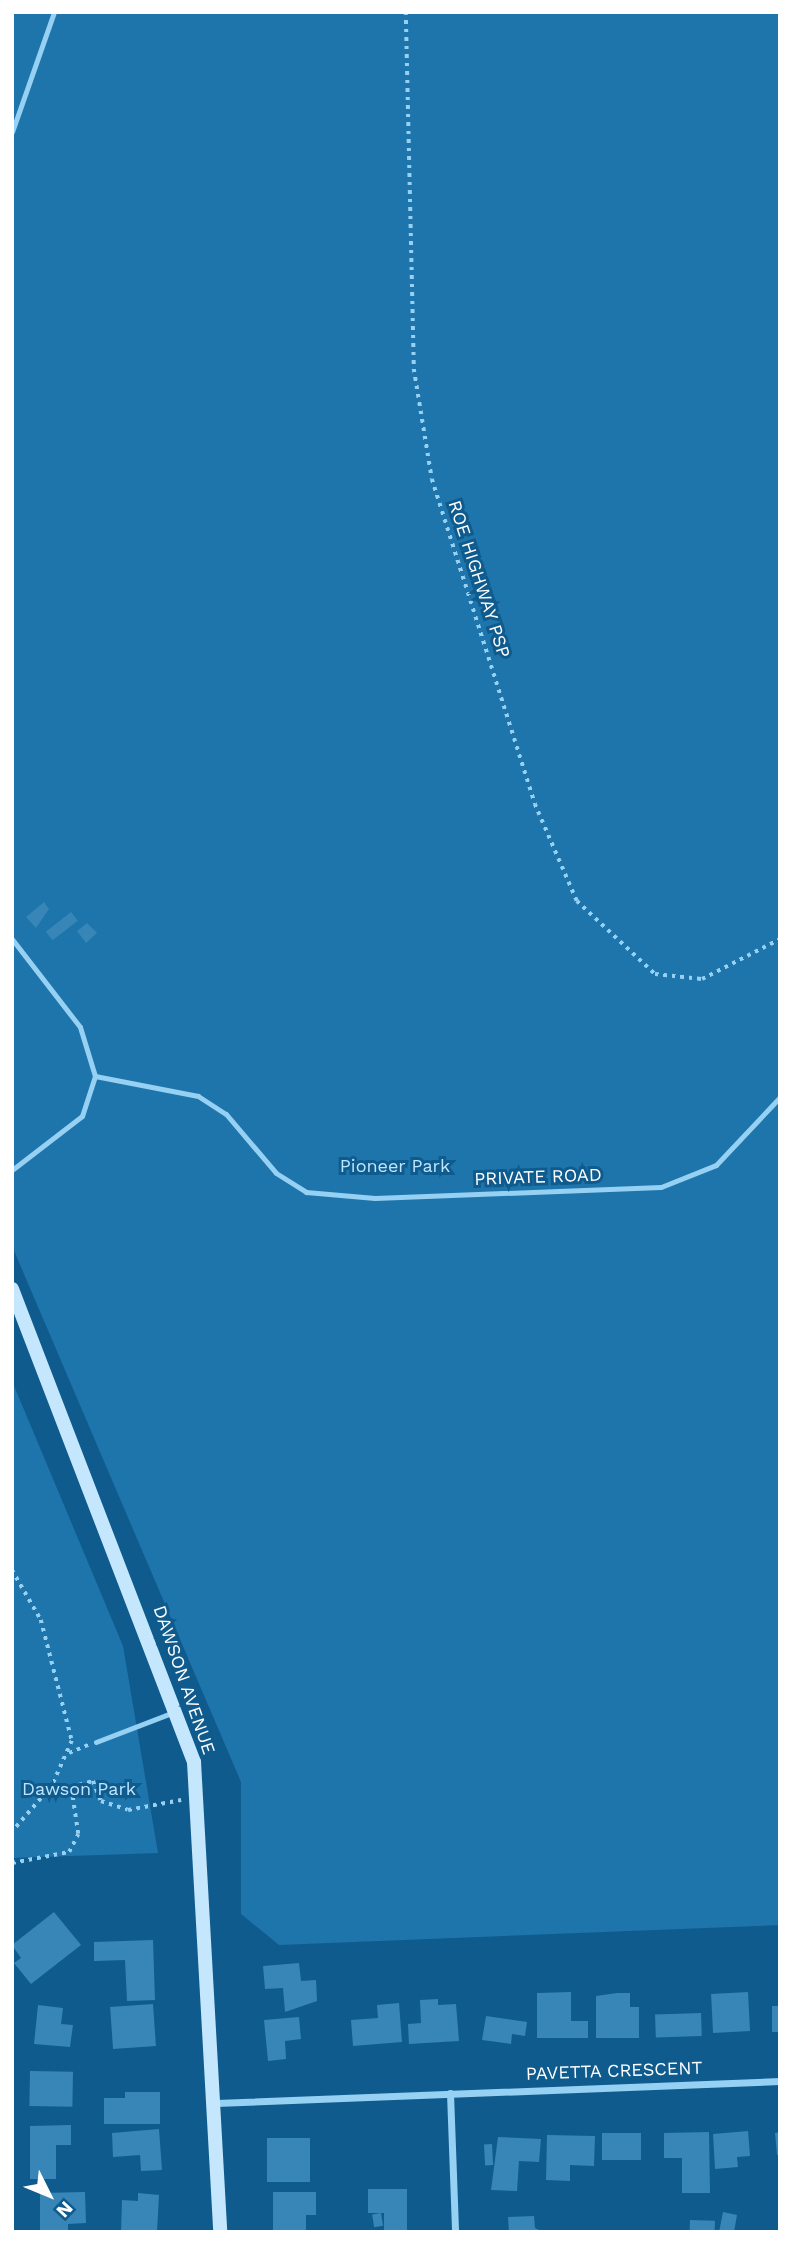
<!DOCTYPE html>
<style>
body{margin:0}
#map{position:relative;width:792px;height:2244px;overflow:hidden;background:#0f5b8d;font-family:"Work Sans",sans-serif}
div>[style]{position:absolute}
.green>*{inset:0;background:#1d75ab}
.building>*{inset:0;background:#3786b7;transform-origin:0 0}
.path>*{height:3.5px;margin-top:-1.75px;transform-origin:0;background:repeating-linear-gradient(90deg,#96d0f3 0 3.5px,transparent 0 8.5px)}
.service>*{height:5px;margin:-2.5px;padding:0 2.5px;transform-origin:2.5px;border-radius:2.5px;background:#96d0f3}
.minor>*{height:7px;margin:-3.5px;padding:0 3.5px;transform-origin:3.5px;border-radius:3.5px;background:#96d0f3}
.secondary>*{height:14px;margin:-7px;padding:0 7px;transform-origin:7px;border-radius:7px;background:#c5e7fd}
span{translate:-50% -50%;white-space:nowrap;text-align:center;line-height:1.15;-webkit-text-stroke:6px #0f5b8d;paint-order:stroke}
.street-label{font-size:18px;color:#fff}
.park-label{font-size:18px;color:#bde5fe}
.frame{position:absolute;inset:0;border:14px solid #fff;pointer-events:none}
.north{position:absolute;left:14px;top:2160px;width:70px;height:70px;-webkit-text-stroke:5px #0f5b8d;paint-order:stroke;rotate:133deg;font-size:19px;font-weight:700;line-height:28px;text-align:center;color:#fff}
.north::after{content:'';display:block;margin:auto;width:24px;height:32px;background:#fff;clip-path:polygon(50% 0,100% 100%,50% 72%,0 100%)}
</style>
<div id="map">
<div class="green">
<i style="clip-path:polygon(12px 12px,780px 12px,780px 1925px,279px 1945px,241px 1914px,241px 1782px,12px 1246px)"></i>
<i style="clip-path:polygon(12px 1381px,123px 1646px,158px 1853px,12px 1858px)"></i>
</div>
<div class="building">
<i style="clip-path:polygon(44px 902px,49px 909px,36px 928px,26px 917px)"></i>
<i style="left:71px;top:912px;width:11px;height:32px;rotate:52deg"></i>
<i style="clip-path:polygon(87px 923px,97px 933px,86px 943px,77px 931px)"></i>
<i style="clip-path:polygon(54px 1912px,81px 1945px,31px 1984px,14px 1963px,21px 1958px,12px 1945px)"></i>
<i style="clip-path:polygon(153px 1940px,155px 2000px,127px 2001px,125px 1960px,94px 1961px,94px 1942px)"></i>
<i style="clip-path:polygon(299px 1963px,301px 1981px,316px 1980px,317px 2001px,285px 2012px,283px 1988px,265px 1989px,263px 1966px)"></i>
<i style="clip-path:polygon(571px 1992px,571px 2021px,588px 2021px,588px 2038px,537px 2038px,537px 1993px)"></i>
<i style="left:748px;top:1992px;width:39px;height:37px;rotate:87deg"></i>
<i style="clip-path:polygon(617px 1993px,630px 1993px,630px 2007px,639px 2007px,639px 2038px,596px 2038px,596px 1996px)"></i>
<i style="clip-path:polygon(438px 1999px,438px 2005px,456px 2004px,459px 2041px,409px 2044px,408px 2024px,421px 2023px,420px 2000px)"></i>
<i style="clip-path:polygon(399px 2003px,402px 2042px,353px 2046px,351px 2020px,378px 2018px,377px 2005px)"></i>
<i style="left:153px;top:2004px;width:42px;height:43px;rotate:86deg"></i>
<i style="clip-path:polygon(38px 2005px,63px 2008px,61px 2024px,73px 2025px,70px 2047px,34px 2044px)"></i>
<i style="left:772px;top:2006px;width:8px;height:26px"></i>
<i style="left:701px;top:2013px;width:23px;height:46px;rotate:88deg"></i>
<i style="clip-path:polygon(486px 2016px,527px 2022px,525px 2036px,512px 2034px,511px 2044px,482px 2040px)"></i>
<i style="clip-path:polygon(299px 2017px,301px 2039px,285px 2041px,286px 2059px,268px 2061px,264px 2020px)"></i>
<i style="left:30px;top:2071px;width:43px;height:35px;rotate:1deg"></i>
<i style="clip-path:polygon(125px 2092px,160px 2092px,160px 2124px,104px 2124px,104px 2098px,125px 2098px)"></i>
<i style="clip-path:polygon(71px 2125px,71px 2145px,56px 2145px,56px 2179px,30px 2179px,30px 2126px)"></i>
<i style="clip-path:polygon(159px 2129px,162px 2170px,141px 2171px,140px 2155px,113px 2157px,112px 2133px)"></i>
<i style="clip-path:polygon(748px 2131px,750px 2156px,737px 2157px,738px 2167px,715px 2169px,713px 2134px)"></i>
<i style="clip-path:polygon(709px 2132px,710px 2193px,682px 2193px,682px 2158px,664px 2158px,664px 2133px)"></i>
<i style="clip-path:polygon(780px 2132px,780px 2155px,777px 2155px,775px 2133px)"></i>
<i style="left:602px;top:2133px;width:39px;height:27px"></i>
<i style="clip-path:polygon(547px 2135px,595px 2136px,594px 2166px,570px 2165px,570px 2181px,546px 2180px)"></i>
<i style="clip-path:polygon(498px 2137px,541px 2139px,539px 2162px,519px 2161px,517px 2191px,491px 2190px)"></i>
<i style="left:267px;top:2138px;width:43px;height:44px"></i>
<i style="left:492px;top:2144px;width:21px;height:8px;rotate:87deg"></i>
<i style="clip-path:polygon(368px 2189px,407px 2189px,407px 2231px,384px 2230px,384px 2213px,368px 2213px)"></i>
<i style="clip-path:polygon(85px 2192px,86px 2223px,68px 2224px,68px 2232px,40px 2232px,40px 2193px)"></i>
<i style="clip-path:polygon(273px 2192px,316px 2192px,316px 2215px,306px 2215px,306px 2232px,273px 2232px)"></i>
<i style="clip-path:polygon(138px 2193px,159px 2195px,157px 2232px,121px 2232px,122px 2200px,138px 2201px)"></i>
<i style="clip-path:polygon(723px 2212px,737px 2215px,734px 2232px,719px 2232px)"></i>
<i style="left:381px;top:2213px;width:13px;height:9px;rotate:81deg"></i>
<i style="clip-path:polygon(534px 2216px,535px 2228px,543px 2232px,509px 2232px,508px 2217px)"></i>
<i style="left:690px;top:2220px;width:25px;height:12px;rotate:2deg"></i>
</div>
<div class="path">
<i style="left:406px;top:12px;width:357px;rotate:88.7deg"></i>
<i style="left:414px;top:369px;width:111px;rotate:80.7deg"></i>
<i style="left:432px;top:479px;width:341px;rotate:72.4deg"></i>
<i style="left:535px;top:804px;width:106px;rotate:66.6deg"></i>
<i style="left:577px;top:901px;width:107px;rotate:43.1deg"></i>
<i style="left:655px;top:974px;width:47px;rotate:6.1deg"></i>
<i style="left:702px;top:979px;width:88px;rotate:-27.1deg"></i>
<i style="left:12px;top:1570px;width:58px;rotate:59.9deg"></i>
<i style="left:41px;top:1620px;width:125px;rotate:75.6deg"></i>
<i style="left:72px;top:1741px;width:49px;rotate:114deg"></i>
<i style="left:52px;top:1786px;width:61px;rotate:131deg"></i>
<i style="left:69px;top:1753px;width:21px;rotate:-23deg"></i>
<i style="left:12px;top:1863px;width:58px;rotate:-10.9deg"></i>
<i style="left:69px;top:1852px;width:20px;rotate:-63deg"></i>
<i style="left:78px;top:1834px;width:48px;rotate:-98.5deg"></i>
<i style="left:71px;top:1787px;width:23px;rotate:-15deg"></i>
<i style="left:93px;top:1781px;width:22px;rotate:68deg"></i>
<i style="left:101px;top:1801px;width:28px;rotate:18deg"></i>
<i style="left:128px;top:1810px;width:54px;rotate:-10.7deg"></i>
</div>
<div class="service">
<i style="left:12px;top:132px;width:127px;rotate:-70.7deg"></i>
<i style="left:12px;top:939px;width:111px;rotate:52.3deg"></i>
<i style="left:80px;top:1027px;width:51px;rotate:73deg"></i>
<i style="left:95px;top:1076px;width:42px;rotate:108deg"></i>
<i style="left:82px;top:1116px;width:88px;rotate:142.4deg"></i>
<i style="left:95px;top:1076px;width:105px;rotate:11deg"></i>
<i style="left:198px;top:1096px;width:33px;rotate:33deg"></i>
<i style="left:226px;top:1114px;width:77px;rotate:49.7deg"></i>
<i style="left:276px;top:1173px;width:36px;rotate:32deg"></i>
<i style="left:306px;top:1192px;width:69px;rotate:5deg"></i>
<i style="left:375px;top:1198px;width:286px;rotate:-2.2deg"></i>
<i style="left:661px;top:1187px;width:59px;rotate:-21.8deg"></i>
<i style="left:716px;top:1165px;width:93px;rotate:-46.7deg"></i>
<i style="left:96px;top:1742px;width:84px;rotate:-21deg"></i>
</div>
<div class="minor">
<i style="left:450px;top:2093px;width:139px;rotate:87.9deg"></i>
<i style="left:216px;top:2103px;width:564px;rotate:-2.23deg"></i>
</div>
<div class="secondary">
<i style="left:12px;top:1289px;width:507px;rotate:68.95deg"></i>
<i style="left:194px;top:1762px;width:471px;rotate:86.8deg"></i>
</div>
<div class="street-label">
<span style="left:479px;top:579px;rotate:72deg">ROE HIGHWAY PSP</span>
<span style="left:538px;top:1177px;rotate:-2deg">PRIVATE ROAD</span>
<span style="left:184px;top:1680px;rotate:71deg">DAWSON AVENUE</span>
<span style="left:614px;top:2071px;rotate:-2deg">PAVETTA CRESCENT</span>
</div>
<div class="park-label">
<span style="left:395px;top:1166px">Pioneer Park</span>
<span style="left:79px;top:1789px">Dawson Park</span>
</div>
<div class="frame"></div>
<div class="north">N</div>
</div>
